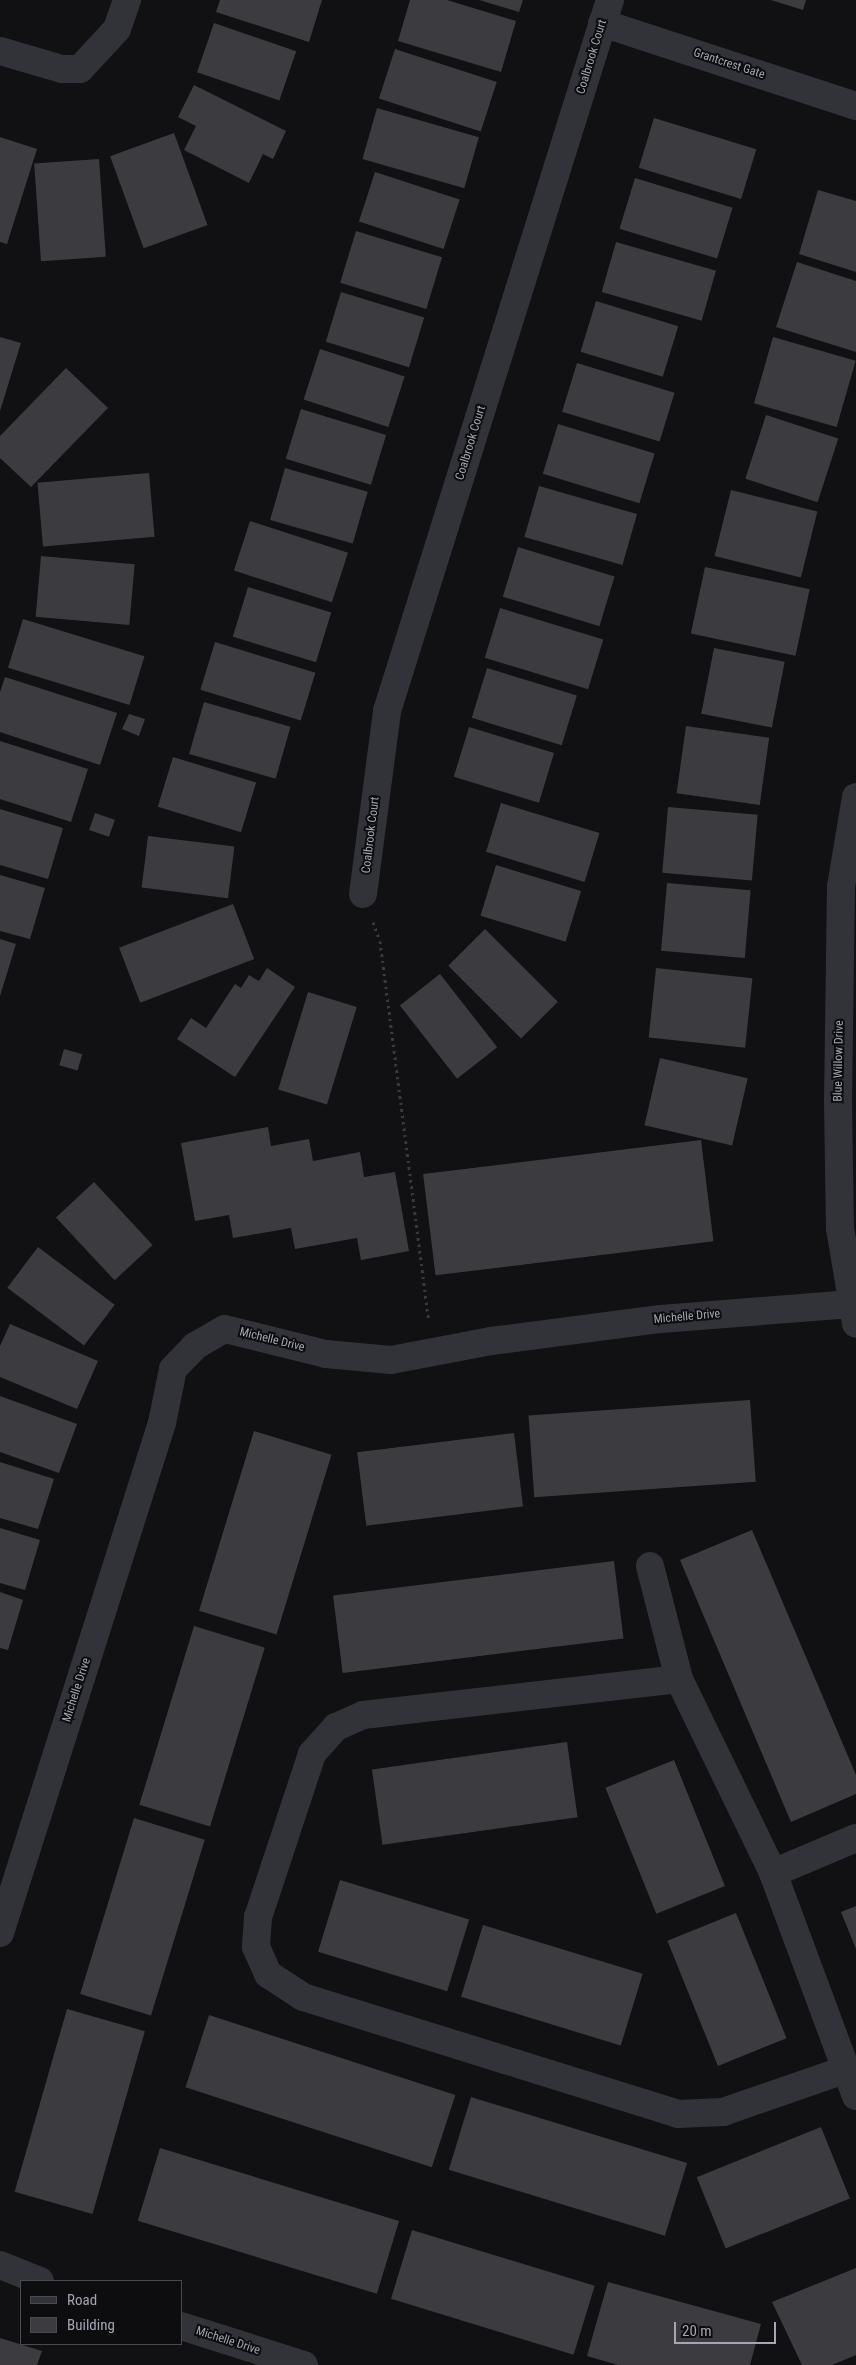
<!DOCTYPE html>
<style>
body{margin:0}
#map{position:relative;width:856px;height:2365px;overflow:hidden;background:#111113;font-family:"Roboto Condensed",sans-serif}
div>[style]{position:absolute}
.building>*{inset:0;background:#3c3b40;transform-origin:0 0}
.path>*{height:3px;margin-top:-1.5px;transform-origin:0;background:repeating-linear-gradient(90deg,#383a3f 0 2.5px,transparent 0 6.5px)}
.minor>*{height:28px;margin:-14px;padding:0 14px;transform-origin:14px;border-radius:14px;background:#323338}
span{translate:-50% -50%;white-space:nowrap;text-align:center;line-height:1.15;-webkit-text-stroke:4px #0d0c0e;paint-order:stroke}
.street-label{font-size:12px;color:#a3a6b3}
.legend{position:absolute;left:20px;top:2280px;width:162px;height:65px;box-sizing:border-box;background:#0d0c0e;border:1px solid #494a50;margin:0;padding:6px 9px;list-style:none;font-size:15px;color:#a3a6b3}
.legend li{display:flex;align-items:center;gap:10px;height:25px}
.legend b{width:25px;border:1px solid #494a50}
.scale{position:absolute;left:674px;top:2322px;width:102px;height:22px;box-sizing:border-box;border:2px solid #a3a6b3;border-top:0;padding-left:6px;font-size:15px;line-height:18px;white-space:nowrap;color:#a3a6b3;-webkit-text-stroke:4px #0d0c0e;paint-order:stroke}
</style>
<div id="map">
<div class="building">
<i style="clip-path:polygon(220px 0,322px 0,309px 42px,216px 12px)"></i>
<i style="clip-path:polygon(410px 0,447px 0,516px 21px,501px 72px,398px 41px)"></i>
<i style="clip-path:polygon(479px 0,523px 0,519px 12px)"></i>
<i style="clip-path:polygon(771px 0,806px 0,803px 10px)"></i>
<i style="left:214px;top:23px;width:87px;height:52px;rotate:19deg"></i>
<i style="left:395px;top:49px;width:107px;height:52px;rotate:18deg"></i>
<i style="clip-path:polygon(194px 85px,286px 131px,273px 159px,263px 154px,249px 183px,184px 150px,196px 126px,178px 117px)"></i>
<i style="left:377px;top:108px;width:106px;height:53px;rotate:16deg"></i>
<i style="left:654px;top:118px;width:107px;height:52px;rotate:17deg"></i>
<i style="left:174px;top:133px;width:98px;height:68px;rotate:70deg"></i>
<i style="clip-path:polygon(0 137px,37px 149px,7px 244px,0 242px)"></i>
<i style="left:99px;top:159px;width:98px;height:65px;rotate:86deg"></i>
<i style="left:375px;top:172px;width:89px;height:52px;rotate:18deg"></i>
<i style="left:635px;top:178px;width:102px;height:53px;rotate:17deg"></i>
<i style="clip-path:polygon(818px 190px,856px 201px,856px 272px,799px 254px)"></i>
<i style="left:356px;top:231px;width:90px;height:54px;rotate:17deg"></i>
<i style="left:616px;top:242px;width:104px;height:52px;rotate:16deg"></i>
<i style="clip-path:polygon(797px 262px,856px 281px,856px 352px,776px 327px)"></i>
<i style="left:341px;top:292px;width:87px;height:52px;rotate:17deg"></i>
<i style="left:596px;top:301px;width:86px;height:53px;rotate:17deg"></i>
<i style="clip-path:polygon(0 337px,21px 343px,0 411px)"></i>
<i style="left:773px;top:337px;width:86px;height:69px;rotate:16deg"></i>
<i style="left:320px;top:349px;width:89px;height:53px;rotate:18deg"></i>
<i style="left:577px;top:363px;width:102px;height:51px;rotate:17deg"></i>
<i style="clip-path:polygon(66px 368px,108px 408px,31px 487px,0 458px,0 436px)"></i>
<i style="left:301px;top:409px;width:89px;height:52px;rotate:17deg"></i>
<i style="left:766px;top:415px;width:76px;height:67px;rotate:18deg"></i>
<i style="left:558px;top:424px;width:101px;height:52px;rotate:17deg"></i>
<i style="left:285px;top:468px;width:86px;height:54px;rotate:16deg"></i>
<i style="left:149px;top:473px;width:64px;height:112px;rotate:85deg"></i>
<i style="left:539px;top:486px;width:102px;height:53px;rotate:16deg"></i>
<i style="left:731px;top:490px;width:89px;height:68px;rotate:14deg"></i>
<i style="left:250px;top:521px;width:103px;height:52px;rotate:18deg"></i>
<i style="left:518px;top:547px;width:101px;height:52px;rotate:17deg"></i>
<i style="left:41px;top:556px;width:94px;height:61px;rotate:5deg"></i>
<i style="left:705px;top:567px;width:107px;height:68px;rotate:12deg"></i>
<i style="left:248px;top:587px;width:87px;height:52px;rotate:17deg"></i>
<i style="left:500px;top:608px;width:108px;height:52px;rotate:17deg"></i>
<i style="left:23px;top:619px;width:127px;height:51px;rotate:17deg"></i>
<i style="left:215px;top:642px;width:105px;height:50px;rotate:17deg"></i>
<i style="left:714px;top:648px;width:72px;height:67px;rotate:11deg"></i>
<i style="left:487px;top:668px;width:94px;height:52px;rotate:17deg"></i>
<i style="clip-path:polygon(5px 677px,117px 713px,100px 765px,0 732px,0 692px)"></i>
<i style="left:204px;top:702px;width:90px;height:54px;rotate:16deg"></i>
<i style="clip-path:polygon(129px 714px,145px 719px,139px 736px,122px 729px)"></i>
<i style="left:686px;top:726px;width:84px;height:68px;rotate:8deg"></i>
<i style="left:469px;top:727px;width:89px;height:52px;rotate:17deg"></i>
<i style="clip-path:polygon(0 741px,88px 769px,71px 822px,0 799px)"></i>
<i style="left:173px;top:757px;width:87px;height:52px;rotate:17deg"></i>
<i style="left:501px;top:803px;width:103px;height:51px;rotate:17deg"></i>
<i style="left:668px;top:807px;width:90px;height:66px;rotate:5deg"></i>
<i style="clip-path:polygon(0 809px,63px 828px,48px 879px,0 865px)"></i>
<i style="left:95px;top:813px;width:21px;height:18px;rotate:19deg"></i>
<i style="left:148px;top:836px;width:87px;height:52px;rotate:7deg"></i>
<i style="left:496px;top:865px;width:89px;height:53px;rotate:17deg"></i>
<i style="clip-path:polygon(0 875px,45px 888px,30px 939px,0 931px)"></i>
<i style="left:667px;top:883px;width:84px;height:68px;rotate:5deg"></i>
<i style="left:233px;top:904px;width:59px;height:122px;rotate:69deg"></i>
<i style="left:485px;top:929px;width:103px;height:52px;rotate:45deg"></i>
<i style="clip-path:polygon(0 939px,16px 944px,0 996px)"></i>
<i style="clip-path:polygon(267px 968px,295px 987px,235px 1077px,177px 1039px,191px 1018px,206px 1028px,235px 984px,241px 988px,249px 975px,259px 981px)"></i>
<i style="left:656px;top:968px;width:97px;height:70px;rotate:6deg"></i>
<i style="left:440px;top:974px;width:93px;height:51px;rotate:52deg"></i>
<i style="left:308px;top:992px;width:51px;height:102px;rotate:17deg"></i>
<i style="left:64px;top:1049px;width:19px;height:17px;rotate:16deg"></i>
<i style="left:660px;top:1058px;width:90px;height:69px;rotate:13deg"></i>
<i style="clip-path:polygon(268px 1127px,271px 1146px,309px 1139px,313px 1161px,360px 1152px,364px 1177px,395px 1172px,409px 1251px,361px 1260px,357px 1238px,295px 1249px,291px 1228px,233px 1238px,229px 1215px,195px 1221px,181px 1143px)"></i>
<i style="left:701px;top:1140px;width:102px;height:280px;rotate:83deg"></i>
<i style="left:94px;top:1182px;width:86px;height:52px;rotate:47deg"></i>
<i style="left:38px;top:1247px;width:96px;height:51px;rotate:37deg"></i>
<i style="clip-path:polygon(10px 1324px,98px 1361px,77px 1409px,0 1377px,0 1346px)"></i>
<i style="clip-path:polygon(0 1396px,77px 1424px,59px 1473px,0 1452px)"></i>
<i style="left:750px;top:1400px;width:82px;height:222px;rotate:86deg"></i>
<i style="left:254px;top:1431px;width:81px;height:188px;rotate:17deg"></i>
<i style="left:514px;top:1433px;width:74px;height:158px;rotate:83deg"></i>
<i style="clip-path:polygon(0 1462px,54px 1479px,38px 1529px,0 1518px)"></i>
<i style="clip-path:polygon(0 1528px,40px 1540px,25px 1590px,0 1583px)"></i>
<i style="clip-path:polygon(752px 1530px,856px 1775px,856px 1794px,791px 1822px,680px 1560px)"></i>
<i style="left:614px;top:1561px;width:78px;height:283px;rotate:83deg"></i>
<i style="clip-path:polygon(0 1592px,23px 1600px,8px 1650px,0 1648px)"></i>
<i style="left:194px;top:1626px;width:74px;height:187px;rotate:17deg"></i>
<i style="left:567px;top:1742px;width:76px;height:197px;rotate:82deg"></i>
<i style="left:674px;top:1760px;width:136px;height:74px;rotate:68deg"></i>
<i style="left:134px;top:1818px;width:74px;height:184px;rotate:17deg"></i>
<i style="left:340px;top:1880px;width:135px;height:75px;rotate:17deg"></i>
<i style="clip-path:polygon(856px 1906px,856px 1949px,841px 1912px)"></i>
<i style="left:736px;top:1913px;width:135px;height:74px;rotate:68deg"></i>
<i style="left:483px;top:1925px;width:167px;height:75px;rotate:17deg"></i>
<i style="left:67px;top:2009px;width:81px;height:190px;rotate:16deg"></i>
<i style="left:209px;top:2015px;width:259px;height:76px;rotate:18deg"></i>
<i style="left:471px;top:2097px;width:226px;height:76px;rotate:17deg"></i>
<i style="left:821px;top:2127px;width:77px;height:134px;rotate:68deg"></i>
<i style="left:160px;top:2148px;width:250px;height:76px;rotate:17deg"></i>
<i style="left:412px;top:2230px;width:191px;height:72px;rotate:17deg"></i>
<i style="clip-path:polygon(856px 2268px,856px 2355px,832px 2365px,802px 2365px,772px 2302px)"></i>
<i style="clip-path:polygon(608px 2282px,761px 2324px,750px 2365px,618px 2365px,587px 2356px)"></i>
<i style="clip-path:polygon(0 2338px,42px 2351px,37px 2365px,0 2365px)"></i>
</div>
<div class="path">
<i style="left:373px;top:922px;width:20px;rotate:70deg"></i>
<i style="left:380px;top:941px;width:383px;rotate:82.7deg"></i>
</div>
<div class="minor">
<i style="left:602px;top:23px;width:267px;rotate:18.1deg"></i>
<i style="left:0;top:51px;width:65px;rotate:16.2deg"></i>
<i style="left:62px;top:69px;width:18px"></i>
<i style="left:80px;top:69px;width:54px;rotate:-47.2deg"></i>
<i style="left:117px;top:29px;width:31px;rotate:-71deg"></i>
<i style="left:856px;top:797px;width:91px;rotate:99.5deg"></i>
<i style="left:841px;top:887px;width:215px;rotate:90.8deg"></i>
<i style="left:838px;top:1102px;width:126px;rotate:89.1deg"></i>
<i style="left:840px;top:1228px;width:97px;rotate:80.5deg"></i>
<i style="left:363px;top:894px;width:185px;rotate:-82.5deg"></i>
<i style="left:387px;top:711px;width:745px;rotate:-72.59deg"></i>
<i style="left:650px;top:1566px;width:117px;rotate:75.6deg"></i>
<i style="left:679px;top:1679px;width:216px;rotate:64.1deg"></i>
<i style="left:773px;top:1873px;width:238px;rotate:69.6deg"></i>
<i style="left:679px;top:1679px;width:318px;rotate:173.5deg"></i>
<i style="left:363px;top:1715px;width:30px;rotate:156deg"></i>
<i style="left:336px;top:1727px;width:36px;rotate:132deg"></i>
<i style="left:312px;top:1754px;width:172px;rotate:108.3deg"></i>
<i style="left:258px;top:1917px;width:30px;rotate:94deg"></i>
<i style="left:256px;top:1947px;width:30px;rotate:66deg"></i>
<i style="left:268px;top:1974px;width:42px;rotate:33.3deg"></i>
<i style="left:303px;top:1997px;width:393px;rotate:17.3deg"></i>
<i style="left:678px;top:2114px;width:45px;rotate:-2.5deg"></i>
<i style="left:723px;top:2112px;width:128px;rotate:-19.1deg"></i>
<i style="left:773px;top:1873px;width:90px;rotate:-22.9deg"></i>
<i style="left:0;top:1933px;width:535px;rotate:-72.38deg"></i>
<i style="left:162px;top:1423px;width:55px;rotate:-78.5deg"></i>
<i style="left:173px;top:1369px;width:32px;rotate:-46deg"></i>
<i style="left:195px;top:1346px;width:34px;rotate:-30deg"></i>
<i style="left:225px;top:1329px;width:104px;rotate:13.9deg"></i>
<i style="left:326px;top:1354px;width:65px;rotate:5.3deg"></i>
<i style="left:391px;top:1360px;width:102px;rotate:-10.8deg"></i>
<i style="left:491px;top:1341px;width:171px;rotate:-7.4deg"></i>
<i style="left:661px;top:1319px;width:191px;rotate:-4.5deg"></i>
<i style="left:0;top:2265px;width:43px;rotate:21.8deg"></i>
<i style="left:181px;top:2326px;width:129px;rotate:17.6deg"></i>
</div>
<div class="street-label">
<span style="left:592px;top:57px;rotate:-73deg">Coalbrook Court</span>
<span style="left:729px;top:64px;rotate:18deg">Grantcrest Gate</span>
<span style="left:471px;top:443px;rotate:-73deg">Coalbrook Court</span>
<span style="left:371px;top:835px;rotate:-83deg">Coalbrook Court</span>
<span style="left:839px;top:1061px;rotate:-89deg">Blue Willow Drive</span>
<span style="left:687px;top:1317px;rotate:-5deg">Michelle Drive</span>
<span style="left:272px;top:1340px;rotate:14deg">Michelle Drive</span>
<span style="left:77px;top:1690px;rotate:-72deg">Michelle Drive</span>
<span style="left:228px;top:2341px;rotate:18deg">Michelle Drive</span>
</div>
<ul class="legend">
<li><b style="height:6px;background:#323338"></b>Road</li>
<li><b style="height:14px;background:#3c3b40"></b>Building</li>
</ul>
<div class="scale">20 m</div>
</div>
